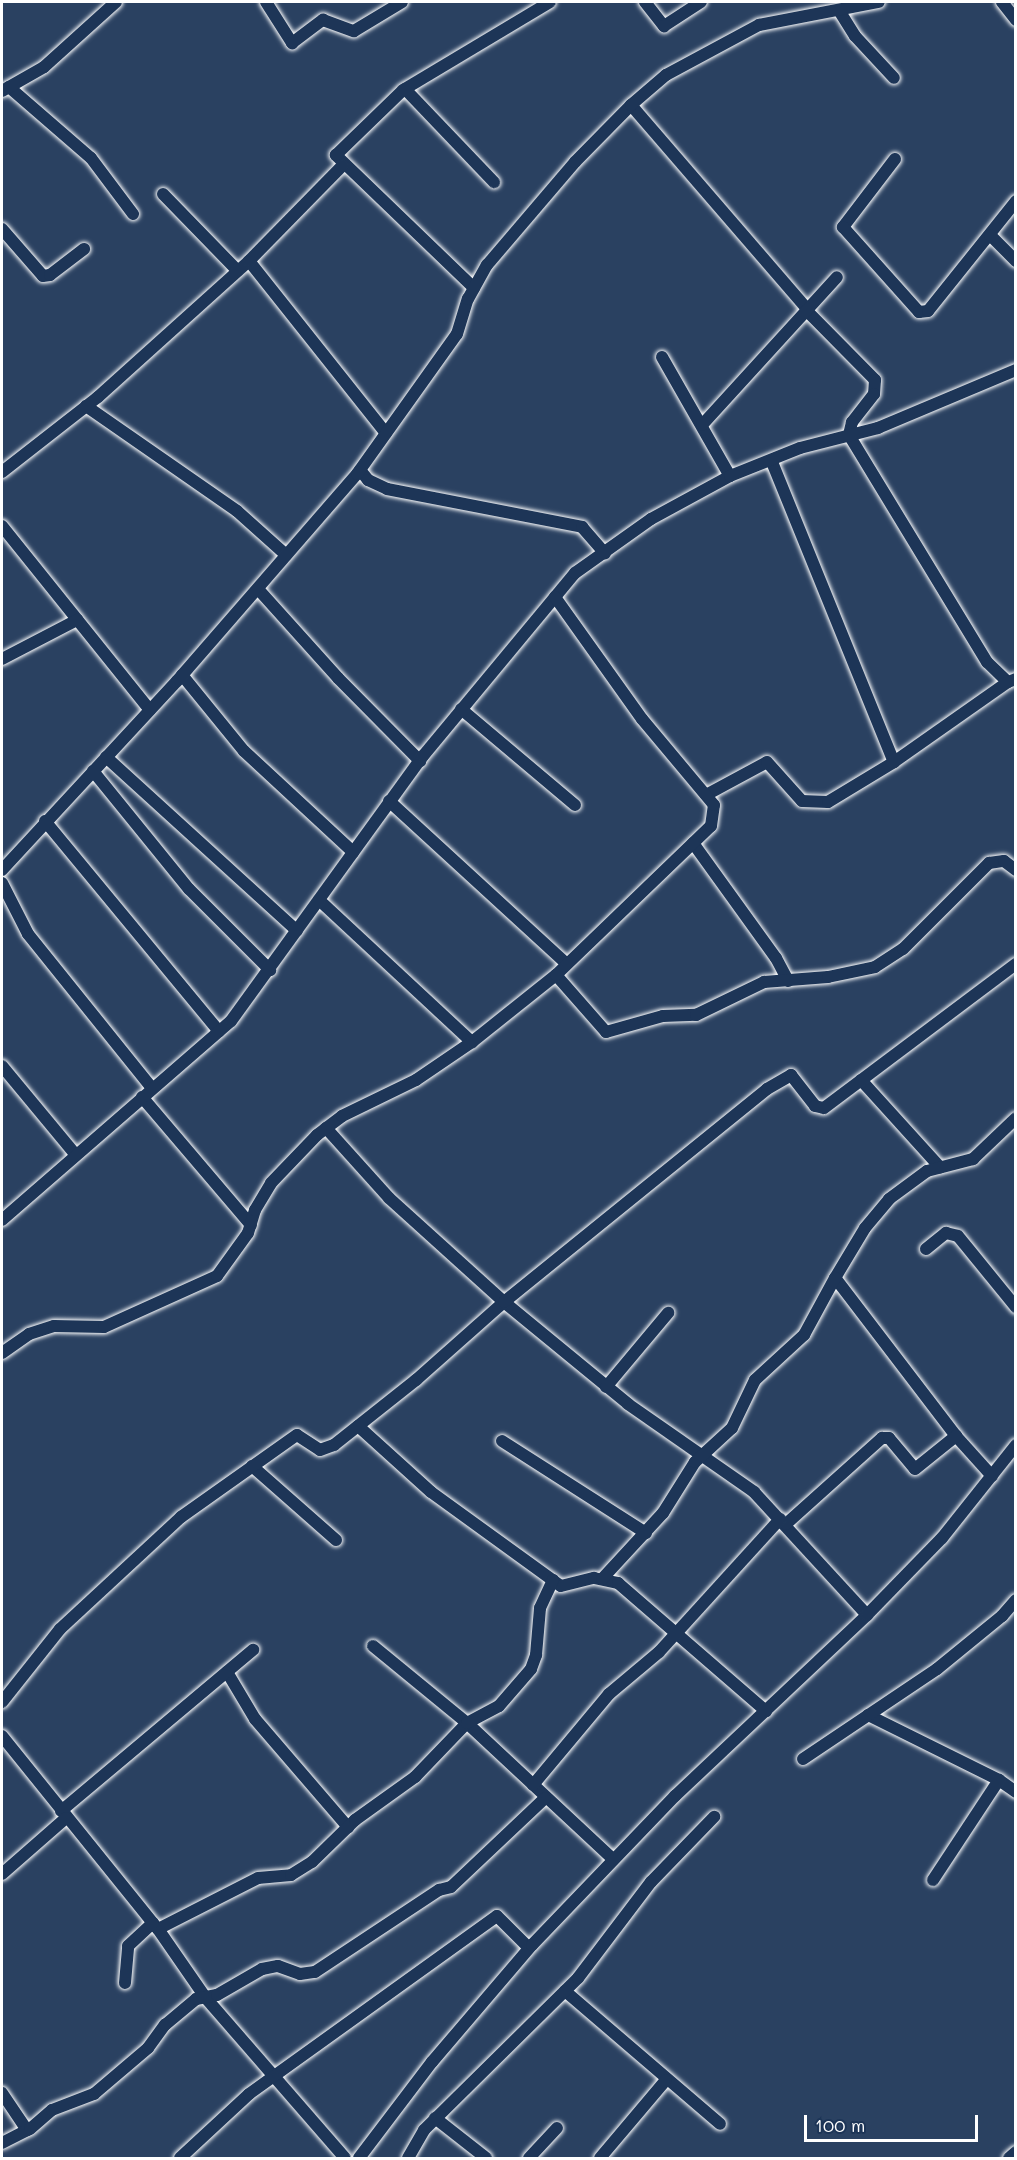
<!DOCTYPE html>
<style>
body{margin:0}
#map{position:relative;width:1017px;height:2160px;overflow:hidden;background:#2a4161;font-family:Mali,sans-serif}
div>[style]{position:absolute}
.roads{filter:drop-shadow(0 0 2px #fff) drop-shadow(0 0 2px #fff)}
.minor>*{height:12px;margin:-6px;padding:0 6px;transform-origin:6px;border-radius:6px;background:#1d3557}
span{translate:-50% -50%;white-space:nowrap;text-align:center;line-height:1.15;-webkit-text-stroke:5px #1d3557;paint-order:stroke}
.frame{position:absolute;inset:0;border:3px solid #fff;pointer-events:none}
.scale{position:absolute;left:804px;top:2115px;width:174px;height:27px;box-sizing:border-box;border:3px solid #fff;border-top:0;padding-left:8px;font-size:18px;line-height:21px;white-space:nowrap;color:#fff;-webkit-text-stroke:4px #1d3557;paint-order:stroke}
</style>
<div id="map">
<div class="roads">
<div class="minor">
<i style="left:266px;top:2px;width:49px;rotate:57.6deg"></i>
<i style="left:292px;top:43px;width:39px;rotate:-37deg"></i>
<i style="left:323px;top:20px;width:33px;rotate:20deg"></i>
<i style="left:354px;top:31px;width:56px;rotate:-31.1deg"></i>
<i style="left:645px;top:2px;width:31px;rotate:52deg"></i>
<i style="left:664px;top:26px;width:44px;rotate:-33deg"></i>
<i style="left:1002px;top:2px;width:23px;rotate:52deg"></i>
<i style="left:840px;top:12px;width:28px;rotate:58deg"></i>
<i style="left:855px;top:36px;width:57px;rotate:47.1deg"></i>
<i style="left:9px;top:87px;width:108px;rotate:40.9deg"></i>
<i style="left:91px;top:158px;width:70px;rotate:53.1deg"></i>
<i style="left:405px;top:89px;width:129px;rotate:46.3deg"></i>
<i style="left:2px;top:91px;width:48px;rotate:-29.7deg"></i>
<i style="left:44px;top:67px;width:97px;rotate:-42.1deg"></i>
<i style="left:631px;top:105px;width:269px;rotate:49.2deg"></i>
<i style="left:895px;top:159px;width:86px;rotate:127.4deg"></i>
<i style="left:843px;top:227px;width:114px;rotate:48.2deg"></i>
<i style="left:919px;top:312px;width:9px;rotate:-6deg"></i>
<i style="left:928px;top:311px;width:141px;rotate:-51.3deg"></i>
<i style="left:163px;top:194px;width:107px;rotate:45.8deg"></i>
<i style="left:2px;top:229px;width:62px;rotate:48.9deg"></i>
<i style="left:43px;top:276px;width:7px;rotate:-8deg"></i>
<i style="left:50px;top:275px;width:43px;rotate:-37.4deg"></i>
<i style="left:990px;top:235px;width:37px;rotate:45deg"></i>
<i style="left:249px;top:261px;width:220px;rotate:51.5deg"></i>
<i style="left:474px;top:288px;width:192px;rotate:-136.1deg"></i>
<i style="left:336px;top:155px;width:93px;rotate:-44.1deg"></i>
<i style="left:403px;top:90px;width:171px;rotate:-30.9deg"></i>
<i style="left:807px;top:311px;width:97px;rotate:45.4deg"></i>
<i style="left:875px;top:380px;width:14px;rotate:94deg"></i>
<i style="left:874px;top:394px;width:36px;rotate:128deg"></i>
<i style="left:852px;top:422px;width:13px;rotate:103deg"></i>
<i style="left:849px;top:435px;width:266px;rotate:58.7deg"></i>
<i style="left:987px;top:662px;width:29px;rotate:44deg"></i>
<i style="left:1008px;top:682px;width:9px;rotate:-21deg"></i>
<i style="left:662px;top:357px;width:137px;rotate:60.3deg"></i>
<i style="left:86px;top:406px;width:184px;rotate:34.8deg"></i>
<i style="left:237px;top:511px;width:66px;rotate:41.9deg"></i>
<i style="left:702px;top:425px;width:200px;rotate:-47.6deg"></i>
<i style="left:772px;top:462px;width:324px;rotate:67.9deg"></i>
<i style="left:360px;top:470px;width:13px;rotate:51deg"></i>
<i style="left:368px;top:480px;width:21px;rotate:25deg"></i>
<i style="left:387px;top:489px;width:199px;rotate:11deg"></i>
<i style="left:582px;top:527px;width:35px;rotate:49deg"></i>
<i style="left:2px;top:472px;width:122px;rotate:-38deg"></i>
<i style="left:98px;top:397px;width:203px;rotate:-42deg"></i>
<i style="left:249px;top:261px;width:134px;rotate:-45.6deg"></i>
<i style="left:2px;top:526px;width:236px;rotate:51.2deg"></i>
<i style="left:258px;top:589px;width:120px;rotate:48deg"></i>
<i style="left:338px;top:678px;width:117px;rotate:45.3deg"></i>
<i style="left:2px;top:659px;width:85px;rotate:-27.5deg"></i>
<i style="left:182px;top:675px;width:98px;rotate:50.8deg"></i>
<i style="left:244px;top:751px;width:149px;rotate:42.8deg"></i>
<i style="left:461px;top:709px;width:149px;rotate:40.1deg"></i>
<i style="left:106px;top:757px;width:258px;rotate:42.3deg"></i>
<i style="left:93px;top:771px;width:152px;rotate:50.9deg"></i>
<i style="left:189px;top:889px;width:115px;rotate:45deg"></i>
<i style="left:706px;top:795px;width:69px;rotate:-28.4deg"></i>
<i style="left:767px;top:762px;width:52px;rotate:48.1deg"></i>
<i style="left:802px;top:801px;width:26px;rotate:2deg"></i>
<i style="left:828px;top:802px;width:77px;rotate:-31.2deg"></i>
<i style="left:894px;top:762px;width:139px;rotate:-35.1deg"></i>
<i style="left:389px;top:801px;width:241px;rotate:42.5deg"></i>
<i style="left:45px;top:821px;width:273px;rotate:50.4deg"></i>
<i style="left:693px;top:843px;width:142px;rotate:54.2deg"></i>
<i style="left:776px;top:958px;width:26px;rotate:62deg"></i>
<i style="left:2px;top:870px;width:258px;rotate:-47.2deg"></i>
<i style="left:177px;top:681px;width:274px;rotate:-49deg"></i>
<i style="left:357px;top:474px;width:172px;rotate:-54.5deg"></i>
<i style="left:457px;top:334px;width:37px;rotate:-73deg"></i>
<i style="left:468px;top:299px;width:39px;rotate:-61deg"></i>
<i style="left:487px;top:265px;width:135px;rotate:-49.5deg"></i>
<i style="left:575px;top:162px;width:80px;rotate:-45.5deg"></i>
<i style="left:631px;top:105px;width:46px;rotate:-40.6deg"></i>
<i style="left:666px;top:75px;width:106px;rotate:-28.3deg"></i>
<i style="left:759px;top:25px;width:122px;rotate:-10.9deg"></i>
<i style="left:2px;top:883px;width:57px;rotate:63deg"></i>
<i style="left:28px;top:934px;width:198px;rotate:51.2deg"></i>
<i style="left:319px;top:900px;width:209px;rotate:42.9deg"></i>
<i style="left:556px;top:975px;width:76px;rotate:48.7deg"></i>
<i style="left:606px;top:1032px;width:59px;rotate:-15.7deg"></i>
<i style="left:663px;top:1016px;width:33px;rotate:-2deg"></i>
<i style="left:696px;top:1015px;width:76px;rotate:-25.9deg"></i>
<i style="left:764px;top:982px;width:64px;rotate:-4.5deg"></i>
<i style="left:828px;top:977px;width:48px;rotate:-12deg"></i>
<i style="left:875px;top:967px;width:33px;rotate:-33deg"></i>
<i style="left:903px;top:949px;width:122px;rotate:-45deg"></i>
<i style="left:989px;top:863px;width:15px;rotate:-8deg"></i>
<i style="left:1004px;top:861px;width:15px;rotate:37deg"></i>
<i style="left:2px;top:1066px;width:114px;rotate:50.3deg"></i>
<i style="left:861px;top:1080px;width:118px;rotate:47.8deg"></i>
<i style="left:142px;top:1097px;width:168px;rotate:49.6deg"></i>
<i style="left:326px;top:1128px;width:94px;rotate:48deg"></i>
<i style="left:389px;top:1198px;width:155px;rotate:42.1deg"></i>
<i style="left:504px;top:1302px;width:161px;rotate:39.4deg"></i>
<i style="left:628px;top:1404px;width:154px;rotate:34.9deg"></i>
<i style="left:754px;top:1492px;width:167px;rotate:47.4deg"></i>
<i style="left:2px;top:1220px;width:303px;rotate:-41deg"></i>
<i style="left:231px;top:1021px;width:327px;rotate:-54.1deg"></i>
<i style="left:423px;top:756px;width:238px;rotate:-50.3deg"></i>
<i style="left:575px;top:573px;width:93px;rotate:-35.4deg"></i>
<i style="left:651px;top:519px;width:90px;rotate:-28.6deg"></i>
<i style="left:730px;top:476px;width:75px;rotate:-21.8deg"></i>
<i style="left:800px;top:448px;width:81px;rotate:-14.4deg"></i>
<i style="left:878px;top:428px;width:150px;rotate:-22.8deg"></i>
<i style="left:926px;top:1249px;width:26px;rotate:-39deg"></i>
<i style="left:946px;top:1233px;width:12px;rotate:14deg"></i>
<i style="left:958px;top:1236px;width:92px;rotate:50.8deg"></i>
<i style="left:2px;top:1353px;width:33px;rotate:-35deg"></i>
<i style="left:29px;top:1334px;width:26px;rotate:-18deg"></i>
<i style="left:54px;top:1326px;width:50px;rotate:1.1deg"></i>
<i style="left:104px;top:1327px;width:124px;rotate:-24.3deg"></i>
<i style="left:217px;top:1276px;width:53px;rotate:-54.2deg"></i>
<i style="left:248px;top:1233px;width:24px;rotate:-73deg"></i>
<i style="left:255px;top:1210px;width:31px;rotate:-59deg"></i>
<i style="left:271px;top:1183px;width:66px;rotate:-46.2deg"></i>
<i style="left:317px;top:1135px;width:31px;rotate:-37deg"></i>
<i style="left:342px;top:1116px;width:82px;rotate:-25.9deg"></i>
<i style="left:416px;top:1080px;width:68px;rotate:-34.2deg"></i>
<i style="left:472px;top:1042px;width:107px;rotate:-38.6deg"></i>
<i style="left:556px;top:975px;width:215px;rotate:-43.9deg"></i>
<i style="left:711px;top:826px;width:21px;rotate:-82deg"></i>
<i style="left:714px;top:805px;width:112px;rotate:-129.9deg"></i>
<i style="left:642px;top:719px;width:150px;rotate:-125.5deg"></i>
<i style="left:606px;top:1387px;width:97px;rotate:-50deg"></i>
<i style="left:358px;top:1426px;width:98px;rotate:42.1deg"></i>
<i style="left:431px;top:1492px;width:160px;rotate:35.9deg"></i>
<i style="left:561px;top:1586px;width:34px;rotate:-14deg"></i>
<i style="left:594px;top:1578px;width:25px;rotate:12deg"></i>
<i style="left:618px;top:1583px;width:196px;rotate:40.9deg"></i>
<i style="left:502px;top:1441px;width:171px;rotate:32.6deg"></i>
<i style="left:252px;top:1466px;width:112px;rotate:41.4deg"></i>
<i style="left:992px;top:1476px;width:54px;rotate:-132deg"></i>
<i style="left:956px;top:1436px;width:199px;rotate:-127.4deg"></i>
<i style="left:835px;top:1278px;width:58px;rotate:-59deg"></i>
<i style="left:865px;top:1228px;width:38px;rotate:-50deg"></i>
<i style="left:889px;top:1199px;width:47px;rotate:-36.4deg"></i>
<i style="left:927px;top:1171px;width:48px;rotate:-14.6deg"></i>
<i style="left:973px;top:1159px;width:59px;rotate:-43.6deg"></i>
<i style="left:786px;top:1524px;width:129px;rotate:-41.9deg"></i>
<i style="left:882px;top:1438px;width:7px"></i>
<i style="left:889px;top:1438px;width:40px;rotate:50deg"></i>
<i style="left:915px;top:1469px;width:53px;rotate:-38.8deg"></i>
<i style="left:602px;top:1579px;width:90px;rotate:-47.3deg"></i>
<i style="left:663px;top:1513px;width:60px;rotate:-57.9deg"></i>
<i style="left:695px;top:1462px;width:50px;rotate:-42.6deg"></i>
<i style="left:732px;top:1428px;width:53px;rotate:-64.4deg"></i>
<i style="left:755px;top:1380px;width:67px;rotate:-42.6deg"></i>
<i style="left:804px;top:1335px;width:65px;rotate:-61.5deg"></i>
<i style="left:373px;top:1646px;width:122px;rotate:39.3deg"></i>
<i style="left:467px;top:1723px;width:200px;rotate:43deg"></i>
<i style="left:227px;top:1672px;width:55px;rotate:59.2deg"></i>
<i style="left:255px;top:1719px;width:143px;rotate:49.3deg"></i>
<i style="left:2px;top:1702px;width:93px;rotate:-51.5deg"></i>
<i style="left:60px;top:1629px;width:165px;rotate:-42.8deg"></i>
<i style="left:181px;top:1517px;width:142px;rotate:-35.3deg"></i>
<i style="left:297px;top:1435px;width:27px;rotate:33deg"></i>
<i style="left:320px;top:1450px;width:15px;rotate:-20deg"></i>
<i style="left:334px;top:1445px;width:105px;rotate:-38.4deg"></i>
<i style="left:416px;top:1380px;width:118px;rotate:-41.6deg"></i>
<i style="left:504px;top:1302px;width:338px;rotate:-39deg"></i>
<i style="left:767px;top:1089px;width:28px;rotate:-30deg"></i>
<i style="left:791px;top:1075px;width:39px;rotate:52deg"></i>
<i style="left:815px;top:1106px;width:9px;rotate:13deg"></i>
<i style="left:824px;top:1108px;width:240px;rotate:-36.9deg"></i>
<i style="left:868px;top:1715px;width:146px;rotate:26.4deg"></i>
<i style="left:999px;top:1780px;width:21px;rotate:35deg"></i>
<i style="left:2px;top:1736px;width:248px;rotate:51.1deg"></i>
<i style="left:158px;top:1929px;width:83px;rotate:55.3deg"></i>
<i style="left:205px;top:1997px;width:213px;rotate:49deg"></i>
<i style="left:803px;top:1759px;width:161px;rotate:-33.9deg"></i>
<i style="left:937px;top:1669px;width:84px;rotate:-39.2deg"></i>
<i style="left:1002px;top:1616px;width:21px;rotate:-49deg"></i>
<i style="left:533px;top:1785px;width:119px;rotate:-50.1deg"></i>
<i style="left:609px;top:1694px;width:65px;rotate:-40deg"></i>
<i style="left:659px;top:1652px;width:180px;rotate:-47.7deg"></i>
<i style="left:61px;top:1811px;width:251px;rotate:-40deg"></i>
<i style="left:2px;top:1874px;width:85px;rotate:-41.2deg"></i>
<i style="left:933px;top:1880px;width:120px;rotate:-56.6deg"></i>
<i style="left:158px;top:1929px;width:112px;rotate:-27deg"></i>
<i style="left:258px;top:1878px;width:33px;rotate:-5deg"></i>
<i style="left:291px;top:1875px;width:25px;rotate:-32deg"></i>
<i style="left:312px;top:1862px;width:60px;rotate:-44.3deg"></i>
<i style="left:355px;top:1820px;width:74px;rotate:-35.6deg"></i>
<i style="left:415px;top:1777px;width:75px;rotate:-46.1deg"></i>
<i style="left:467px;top:1723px;width:36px;rotate:-28deg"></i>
<i style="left:499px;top:1706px;width:49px;rotate:-49.1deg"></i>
<i style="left:531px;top:1669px;width:15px;rotate:-70deg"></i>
<i style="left:536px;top:1655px;width:47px;rotate:-85.1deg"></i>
<i style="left:540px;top:1608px;width:31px;rotate:-65deg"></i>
<i style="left:125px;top:1983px;width:37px;rotate:-85deg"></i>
<i style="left:128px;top:1946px;width:34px;rotate:-43deg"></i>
<i style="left:565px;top:1991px;width:204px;rotate:40.6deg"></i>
<i style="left:2px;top:2093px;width:45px;rotate:56deg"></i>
<i style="left:435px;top:2118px;width:65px;rotate:38.1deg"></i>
<i style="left:2px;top:2143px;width:31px;rotate:-27deg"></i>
<i style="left:30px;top:2129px;width:29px;rotate:-41deg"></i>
<i style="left:52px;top:2110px;width:45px;rotate:-20.9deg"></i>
<i style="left:94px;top:2094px;width:71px;rotate:-40.4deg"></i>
<i style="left:148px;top:2048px;width:29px;rotate:-54deg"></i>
<i style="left:165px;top:2025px;width:40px;rotate:-40deg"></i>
<i style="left:196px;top:1999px;width:21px;rotate:-11deg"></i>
<i style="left:217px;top:1995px;width:52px;rotate:-30deg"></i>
<i style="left:262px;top:1969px;width:16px;rotate:-11deg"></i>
<i style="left:278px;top:1966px;width:23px;rotate:20deg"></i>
<i style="left:300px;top:1974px;width:15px;rotate:-8deg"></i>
<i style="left:315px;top:1972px;width:149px;rotate:-33.5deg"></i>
<i style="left:439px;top:1890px;width:12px;rotate:-14deg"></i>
<i style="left:451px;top:1887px;width:129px;rotate:-43.4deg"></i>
<i style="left:180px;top:2158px;width:94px;rotate:-42.8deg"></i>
<i style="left:249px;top:2094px;width:305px;rotate:-35.7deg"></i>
<i style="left:497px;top:1916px;width:45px;rotate:45deg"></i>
<i style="left:359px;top:2158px;width:121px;rotate:-52.8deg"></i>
<i style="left:432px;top:2062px;width:154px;rotate:-49.5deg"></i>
<i style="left:532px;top:1945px;width:207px;rotate:-46.2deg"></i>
<i style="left:675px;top:1796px;width:264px;rotate:-43.3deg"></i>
<i style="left:867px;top:1615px;width:107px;rotate:-45.8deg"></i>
<i style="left:942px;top:1538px;width:119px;rotate:-51.5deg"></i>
<i style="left:408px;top:2158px;width:32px;rotate:-60deg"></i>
<i style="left:424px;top:2130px;width:216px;rotate:-44.6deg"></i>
<i style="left:578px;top:1978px;width:121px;rotate:-52.8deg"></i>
<i style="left:651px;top:1882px;width:91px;rotate:-45.9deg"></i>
<i style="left:529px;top:2158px;width:41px;rotate:-47deg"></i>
<i style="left:600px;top:2158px;width:102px;rotate:-49.8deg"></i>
<i style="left:1009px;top:2158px;width:9px;rotate:-41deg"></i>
</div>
</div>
<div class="frame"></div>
<div class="scale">100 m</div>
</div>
